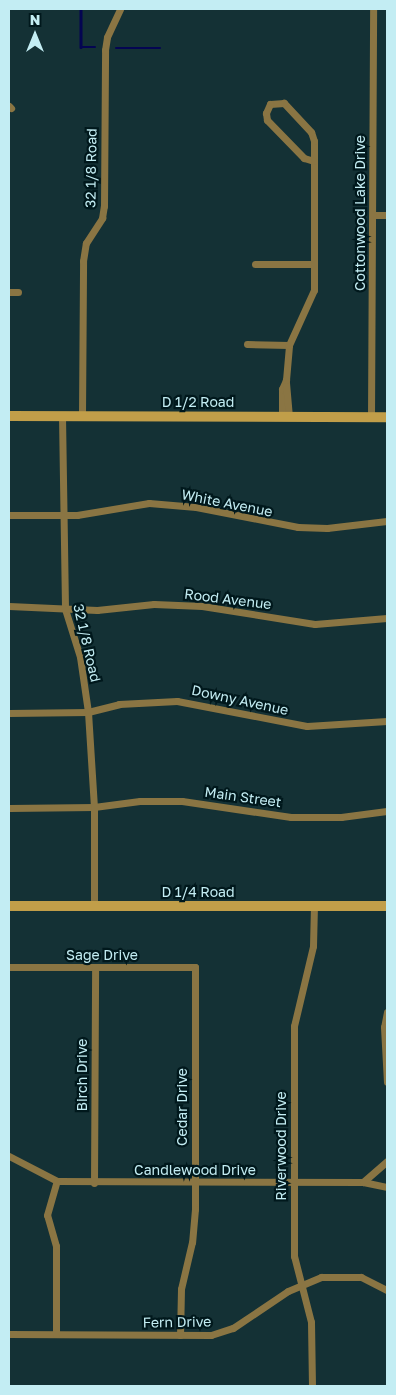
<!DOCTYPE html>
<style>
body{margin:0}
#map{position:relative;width:396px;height:1395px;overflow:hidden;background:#143135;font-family:"Golos Text",sans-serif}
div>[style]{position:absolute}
.stream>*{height:2.5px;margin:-1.25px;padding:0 1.25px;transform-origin:1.25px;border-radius:1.25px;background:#040552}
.street>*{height:7px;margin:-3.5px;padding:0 3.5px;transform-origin:3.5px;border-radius:3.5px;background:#8a7543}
.secondary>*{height:10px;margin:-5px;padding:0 5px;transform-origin:5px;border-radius:5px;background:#c19e49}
span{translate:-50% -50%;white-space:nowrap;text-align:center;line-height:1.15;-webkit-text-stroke:4.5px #00181c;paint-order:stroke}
.street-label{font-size:14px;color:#c3edf3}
.frame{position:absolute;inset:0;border:10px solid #c3edf3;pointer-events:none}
.north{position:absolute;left:10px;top:10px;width:50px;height:50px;-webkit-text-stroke:4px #00181c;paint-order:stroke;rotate:0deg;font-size:14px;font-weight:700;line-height:20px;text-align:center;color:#c3edf3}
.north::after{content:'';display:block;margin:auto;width:18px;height:22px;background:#c3edf3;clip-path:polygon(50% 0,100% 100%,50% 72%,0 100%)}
</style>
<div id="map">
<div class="stream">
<i style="left:81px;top:9px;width:38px;rotate:90deg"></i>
<i style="left:81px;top:47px;width:14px"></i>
<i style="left:116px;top:48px;width:44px"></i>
</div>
<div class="street">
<i style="left:9px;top:106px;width:3px;rotate:45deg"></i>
<i style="left:373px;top:215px;width:14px"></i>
<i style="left:255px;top:264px;width:59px"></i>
<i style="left:9px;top:292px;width:9px"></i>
<i style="left:247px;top:344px;width:42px;rotate:1.4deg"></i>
<i style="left:62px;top:416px;width:193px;rotate:89.1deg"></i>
<i style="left:65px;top:609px;width:50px;rotate:72.6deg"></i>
<i style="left:80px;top:657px;width:56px;rotate:81.7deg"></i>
<i style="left:88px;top:712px;width:95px;rotate:86.4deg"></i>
<i style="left:94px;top:807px;width:99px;rotate:90deg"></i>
<i style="left:82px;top:416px;width:155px;rotate:-89.6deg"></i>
<i style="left:83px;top:261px;width:18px;rotate:-81deg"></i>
<i style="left:86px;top:243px;width:30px;rotate:-57deg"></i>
<i style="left:102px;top:218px;width:12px;rotate:-81deg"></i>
<i style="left:104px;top:206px;width:156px;rotate:-89.6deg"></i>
<i style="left:105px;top:50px;width:13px;rotate:-81deg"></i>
<i style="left:107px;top:37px;width:31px;rotate:-65deg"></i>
<i style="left:282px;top:417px;width:28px;rotate:-90deg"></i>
<i style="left:282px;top:389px;width:10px;rotate:-66deg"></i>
<i style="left:289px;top:417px;width:37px;rotate:-95deg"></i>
<i style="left:286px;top:380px;width:35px;rotate:-85deg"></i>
<i style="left:289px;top:345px;width:60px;rotate:-65.6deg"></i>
<i style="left:314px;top:290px;width:149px;rotate:-90deg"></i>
<i style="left:314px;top:141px;width:9px;rotate:-108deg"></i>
<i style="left:311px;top:132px;width:40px;rotate:-133deg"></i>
<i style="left:284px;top:103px;width:14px;rotate:176deg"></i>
<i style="left:270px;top:104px;width:10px;rotate:114deg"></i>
<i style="left:266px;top:113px;width:7px;rotate:82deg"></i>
<i style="left:267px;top:120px;width:53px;rotate:45.8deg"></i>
<i style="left:304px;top:158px;width:10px;rotate:17deg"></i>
<i style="left:371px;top:417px;width:408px;rotate:-89.7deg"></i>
<i style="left:9px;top:515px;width:68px"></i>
<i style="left:77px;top:515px;width:73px;rotate:-9.5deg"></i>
<i style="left:149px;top:503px;width:47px;rotate:4.9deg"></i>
<i style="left:196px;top:507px;width:104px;rotate:11.1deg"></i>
<i style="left:298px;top:527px;width:29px;rotate:2deg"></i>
<i style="left:327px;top:528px;width:60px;rotate:-6.7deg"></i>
<i style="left:9px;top:606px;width:88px;rotate:2.6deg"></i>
<i style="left:97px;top:610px;width:57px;rotate:-6deg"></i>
<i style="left:154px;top:604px;width:48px;rotate:2.4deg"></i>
<i style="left:202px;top:606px;width:114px;rotate:9.1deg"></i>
<i style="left:315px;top:624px;width:72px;rotate:-4.8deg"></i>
<i style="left:9px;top:713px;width:79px;rotate:-0.7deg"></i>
<i style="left:88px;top:712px;width:32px;rotate:-14deg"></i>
<i style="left:119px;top:704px;width:58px;rotate:-3deg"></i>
<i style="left:177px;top:701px;width:132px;rotate:10.9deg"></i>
<i style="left:307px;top:726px;width:80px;rotate:-3.6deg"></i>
<i style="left:9px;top:808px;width:85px;rotate:-0.7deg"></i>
<i style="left:94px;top:807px;width:46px;rotate:-7.4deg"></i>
<i style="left:140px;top:801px;width:42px"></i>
<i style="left:182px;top:801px;width:110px;rotate:8.4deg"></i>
<i style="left:291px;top:817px;width:50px"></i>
<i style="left:341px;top:817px;width:46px;rotate:-7.4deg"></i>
<i style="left:9px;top:967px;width:186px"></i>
<i style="left:195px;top:967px;width:242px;rotate:90deg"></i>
<i style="left:195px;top:1209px;width:33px;rotate:95deg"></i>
<i style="left:192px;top:1242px;width:48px;rotate:103.2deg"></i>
<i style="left:181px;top:1289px;width:46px;rotate:91.2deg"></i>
<i style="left:387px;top:1012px;width:15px;rotate:101deg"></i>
<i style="left:384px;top:1027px;width:55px;rotate:86.9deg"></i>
<i style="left:9px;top:1156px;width:54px;rotate:27.5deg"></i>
<i style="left:57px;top:1181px;width:306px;rotate:0.2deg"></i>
<i style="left:363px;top:1182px;width:25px;rotate:12deg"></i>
<i style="left:363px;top:1182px;width:32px;rotate:-41deg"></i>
<i style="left:94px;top:1183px;width:216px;rotate:-89.7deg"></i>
<i style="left:9px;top:1334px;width:202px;rotate:0.3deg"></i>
<i style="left:211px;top:1335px;width:23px;rotate:-18deg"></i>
<i style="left:233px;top:1328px;width:66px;rotate:-33.9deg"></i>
<i style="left:288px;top:1291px;width:36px;rotate:-23deg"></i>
<i style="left:321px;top:1277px;width:40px"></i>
<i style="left:361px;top:1277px;width:29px;rotate:27deg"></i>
<i style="left:56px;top:1334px;width:88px;rotate:-90deg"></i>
<i style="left:56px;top:1246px;width:32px;rotate:-106deg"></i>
<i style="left:47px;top:1215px;width:35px;rotate:-74deg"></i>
<i style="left:312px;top:1386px;width:64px;rotate:-90.9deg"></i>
<i style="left:311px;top:1322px;width:68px;rotate:-104.4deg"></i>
<i style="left:294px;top:1256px;width:230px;rotate:-90deg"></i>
<i style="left:294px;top:1026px;width:82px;rotate:-76.6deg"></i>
<i style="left:313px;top:946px;width:40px;rotate:-88.6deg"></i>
</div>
<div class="secondary">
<i style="left:9px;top:416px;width:378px;rotate:0.2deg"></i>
<i style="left:9px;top:906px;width:378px"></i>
</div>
<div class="street-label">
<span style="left:91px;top:168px;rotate:-89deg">32 1/8 Road</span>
<span style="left:360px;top:213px;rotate:-90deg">Cottonwood Lake Drive</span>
<span style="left:198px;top:402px">D 1/2 Road</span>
<span style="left:227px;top:503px;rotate:11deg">White Avenue</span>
<span style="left:228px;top:599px;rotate:7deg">Rood Avenue</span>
<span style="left:87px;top:643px;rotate:77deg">32 1/8 Road</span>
<span style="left:240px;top:700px;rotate:12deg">Downy Avenue</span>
<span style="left:243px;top:797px;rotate:8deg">Main Street</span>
<span style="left:198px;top:892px">D 1/4 Road</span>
<span style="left:102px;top:955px">Sage Drive</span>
<span style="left:82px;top:1075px;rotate:-90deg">Birch Drive</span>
<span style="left:182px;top:1107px;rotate:-90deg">Cedar Drive</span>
<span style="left:281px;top:1146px;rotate:-90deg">Riverwood Drive</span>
<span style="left:195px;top:1170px">Candlewood Drive</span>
<span style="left:177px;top:1322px;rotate:-1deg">Fern Drive</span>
</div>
<div class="frame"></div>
<div class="north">N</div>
</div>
